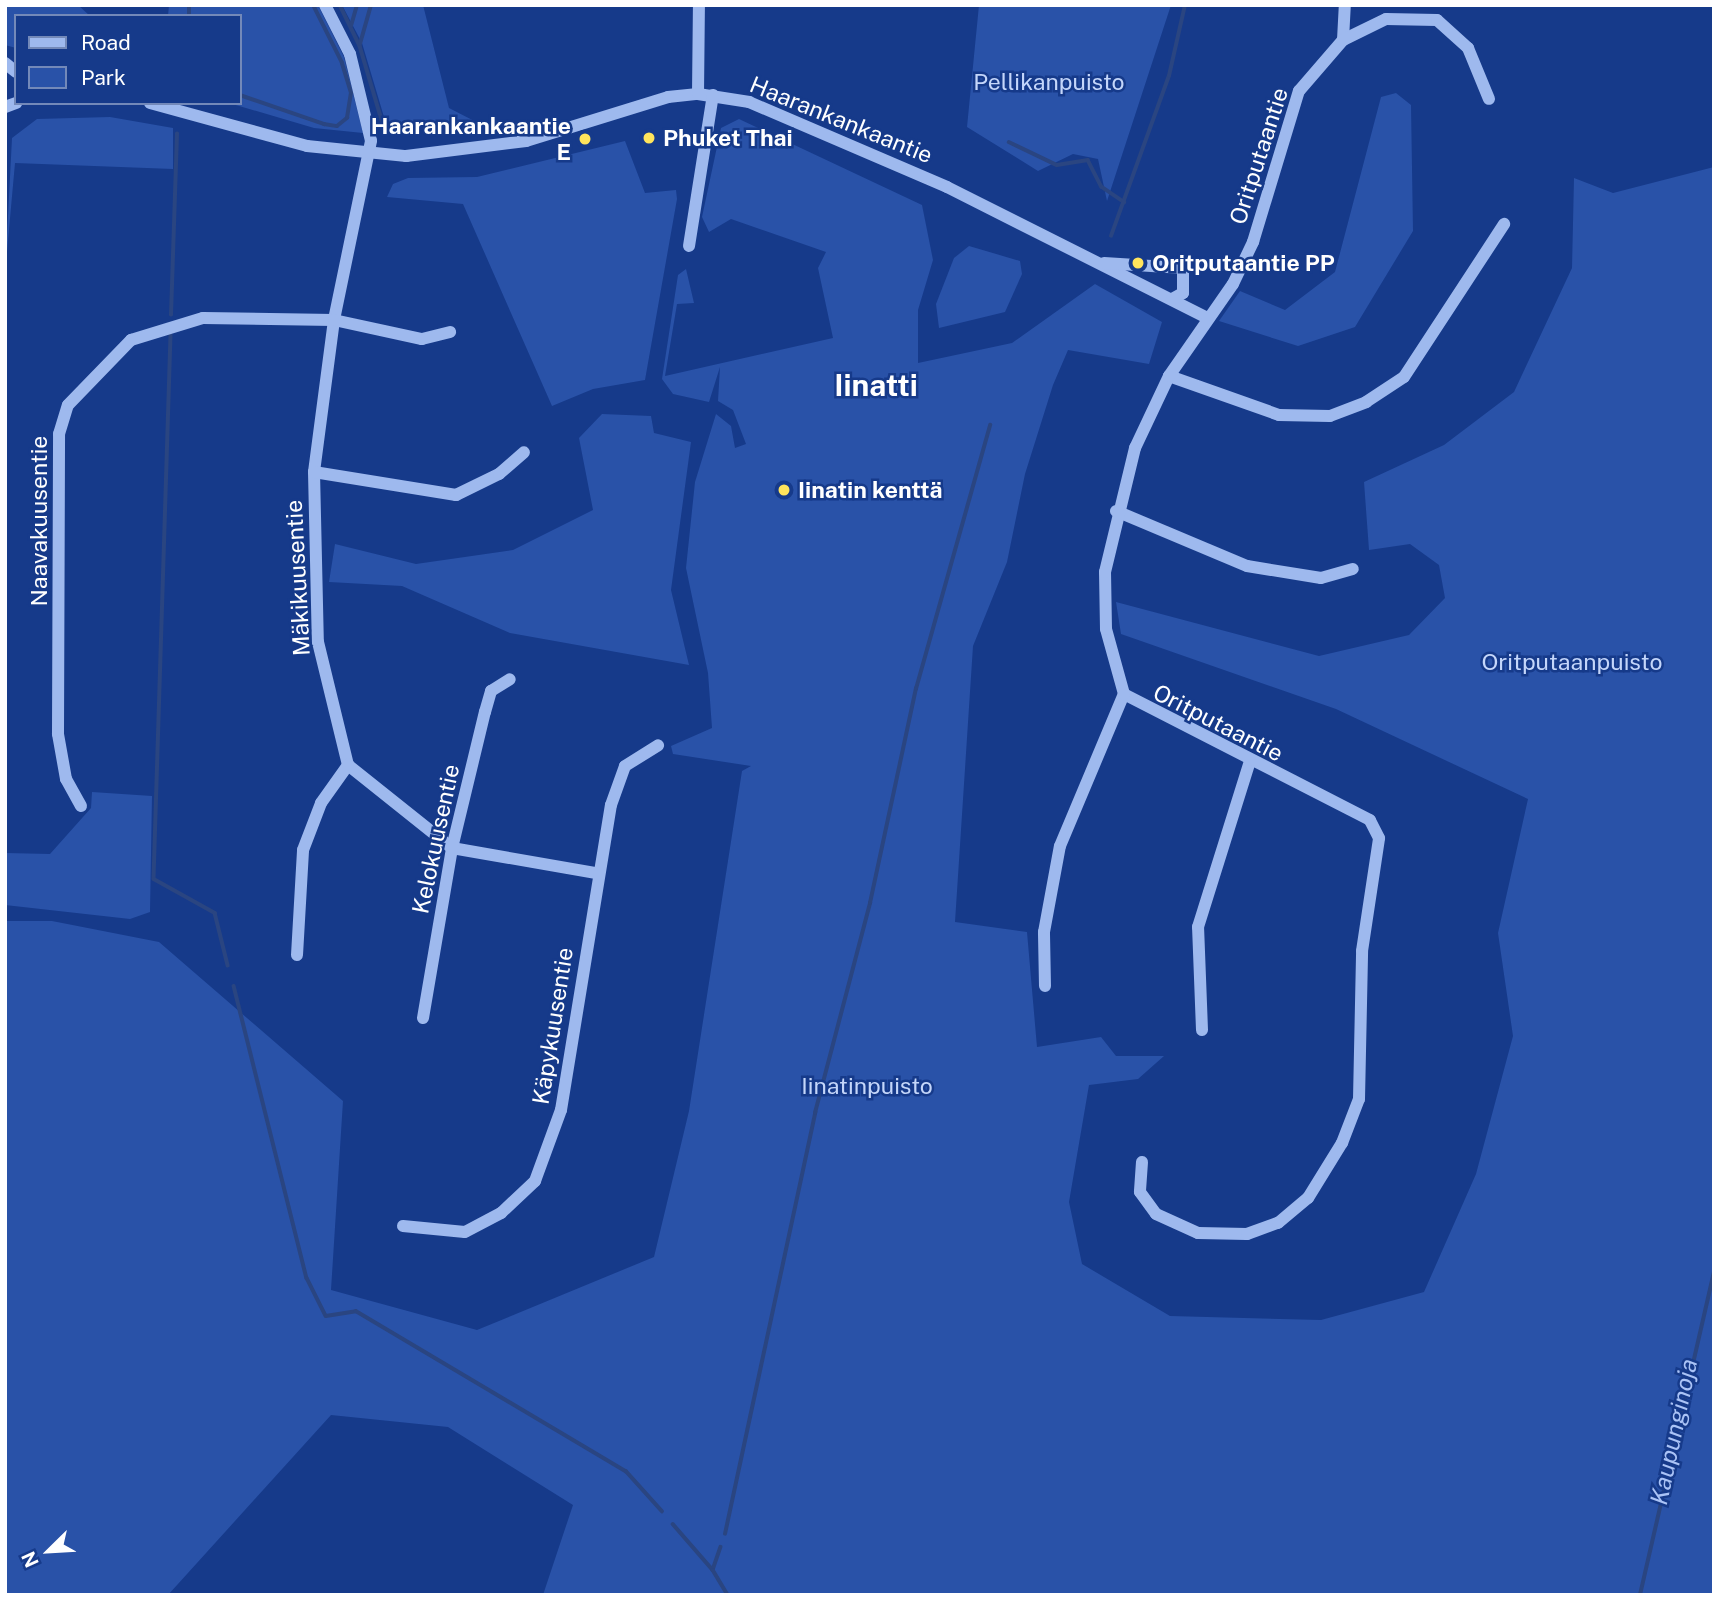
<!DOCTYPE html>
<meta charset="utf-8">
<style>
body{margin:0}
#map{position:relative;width:1719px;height:1600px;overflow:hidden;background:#163a8a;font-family:"Public Sans",sans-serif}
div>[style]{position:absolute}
.green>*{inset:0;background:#2952a8}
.stream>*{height:3.5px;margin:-1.75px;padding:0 1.75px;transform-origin:1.75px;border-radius:1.75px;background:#2a4581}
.minor>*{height:12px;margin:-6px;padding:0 6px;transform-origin:6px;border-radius:6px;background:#9eb9ee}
.dots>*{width:19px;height:19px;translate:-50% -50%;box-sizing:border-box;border:4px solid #163a8a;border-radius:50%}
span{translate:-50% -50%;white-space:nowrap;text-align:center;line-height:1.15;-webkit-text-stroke:5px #163a8a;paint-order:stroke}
.park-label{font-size:23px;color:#c4d6fa}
.street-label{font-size:23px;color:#fff}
.poi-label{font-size:23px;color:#fff;font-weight:700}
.right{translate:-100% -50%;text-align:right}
.left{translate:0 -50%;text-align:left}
.water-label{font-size:24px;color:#aac3f6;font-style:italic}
.district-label{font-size:30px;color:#fff;font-weight:700}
.frame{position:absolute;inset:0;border:7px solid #fff;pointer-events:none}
.legend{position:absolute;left:14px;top:14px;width:228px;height:91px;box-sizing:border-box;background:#163a8a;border:2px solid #7389b9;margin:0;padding:9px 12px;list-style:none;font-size:21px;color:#fff}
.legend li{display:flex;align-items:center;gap:14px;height:35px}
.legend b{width:35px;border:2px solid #7389b9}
.north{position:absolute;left:14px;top:1516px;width:70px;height:70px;-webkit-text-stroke:5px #163a8a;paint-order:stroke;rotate:246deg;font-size:19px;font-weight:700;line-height:28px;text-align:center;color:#fff}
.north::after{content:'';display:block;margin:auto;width:24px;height:32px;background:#fff;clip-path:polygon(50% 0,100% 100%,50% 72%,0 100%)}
</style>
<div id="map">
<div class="green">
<i style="clip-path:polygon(5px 5px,78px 5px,90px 16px,16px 16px,16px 48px,5px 45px)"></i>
<i style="clip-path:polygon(169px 5px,318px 5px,344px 57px,363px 133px,314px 128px,229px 103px,240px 103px,240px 16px,168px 16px)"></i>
<i style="clip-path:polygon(342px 5px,423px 5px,449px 108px,486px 127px,387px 127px,362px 43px)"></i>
<i style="clip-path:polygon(979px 5px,1171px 5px,1107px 201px,1098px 159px,1073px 154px,1038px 171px,967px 127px)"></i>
<i style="clip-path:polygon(1396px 93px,1411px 105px,1413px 231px,1355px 327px,1298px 346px,1219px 321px,1240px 291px,1285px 310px,1335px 272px,1381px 97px)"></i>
<i style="clip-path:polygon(110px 117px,173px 128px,173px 169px,15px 163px,5px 274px,12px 138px,37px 119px)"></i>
<i style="clip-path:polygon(739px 119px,922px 205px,933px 260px,918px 310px,918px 363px,1012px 343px,1095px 284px,1162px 322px,1149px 364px,1068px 350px,1053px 385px,1025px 474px,1007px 562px,973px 646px,955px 922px,1027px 932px,1037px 1047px,1101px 1037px,1116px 1056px,1164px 1056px,1138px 1079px,1089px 1085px,1069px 1202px,1082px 1264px,1170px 1316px,1321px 1320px,1424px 1292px,1476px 1174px,1513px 1036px,1498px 933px,1528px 799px,1336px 709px,1121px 634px,1116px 602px,1319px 656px,1409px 635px,1445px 598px,1439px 565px,1410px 544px,1369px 550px,1364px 482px,1444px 445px,1514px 392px,1572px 268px,1574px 178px,1613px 193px,1714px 167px,1714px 1595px,543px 1595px,573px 1505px,448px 1427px,331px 1415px,168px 1595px,5px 1595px,5px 921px,52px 921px,159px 942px,343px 1101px,331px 1290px,477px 1330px,654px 1257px,689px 1111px,742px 771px,751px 766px,673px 754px,671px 746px,712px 728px,708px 673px,686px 568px,695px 482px,716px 414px,731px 426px,735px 448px,746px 444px,733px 410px,718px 401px,720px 367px,709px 402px,673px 394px,662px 379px,678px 275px,686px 269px,694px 303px,677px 304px,665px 376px,833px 338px,818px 268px,826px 252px,731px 219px,709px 232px,702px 217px,721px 128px)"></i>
<i style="clip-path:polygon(625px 141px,645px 193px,676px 190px,677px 199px,645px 380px,593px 389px,552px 406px,463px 204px,387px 197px,393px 184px,408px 178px,477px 177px)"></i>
<i style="clip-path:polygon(969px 246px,1020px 261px,1022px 274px,1005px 312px,939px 328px,936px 304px,954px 258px)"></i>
<i style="clip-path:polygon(602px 414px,651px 416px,654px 433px,691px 442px,671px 590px,689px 665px,510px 633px,402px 586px,329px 582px,335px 544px,416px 564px,513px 550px,593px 510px,579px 438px)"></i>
<i style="clip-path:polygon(92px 792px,152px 796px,150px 912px,130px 919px,5px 905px,5px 853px,50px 854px,91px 808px)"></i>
</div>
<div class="stream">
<i style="left:340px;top:5px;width:46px;rotate:64deg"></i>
<i style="left:360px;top:46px;width:84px;rotate:73.5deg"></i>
<i style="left:189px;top:16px;width:11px;rotate:-90deg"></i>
<i style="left:351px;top:26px;width:22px;rotate:-74deg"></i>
<i style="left:360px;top:44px;width:41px;rotate:-74.2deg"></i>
<i style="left:240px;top:95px;width:89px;rotate:19deg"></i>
<i style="left:324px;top:124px;width:13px;rotate:9deg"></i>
<i style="left:337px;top:126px;width:13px;rotate:-39deg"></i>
<i style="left:347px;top:118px;width:25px;rotate:-81deg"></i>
<i style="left:351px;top:93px;width:31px;rotate:-107deg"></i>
<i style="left:342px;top:63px;width:65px;rotate:-116.6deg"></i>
<i style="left:1009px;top:142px;width:53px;rotate:25.6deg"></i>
<i style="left:1057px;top:165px;width:31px;rotate:-9deg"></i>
<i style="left:1088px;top:160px;width:30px;rotate:63deg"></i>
<i style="left:1102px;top:187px;width:27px;rotate:34deg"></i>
<i style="left:1111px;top:236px;width:170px;rotate:-70.1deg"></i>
<i style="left:1169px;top:76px;width:73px;rotate:-77.3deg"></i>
<i style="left:171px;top:315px;width:181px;rotate:-88.1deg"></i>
<i style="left:171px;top:335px;width:544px;rotate:91.79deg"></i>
<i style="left:154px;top:879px;width:70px;rotate:29.1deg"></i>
<i style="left:215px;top:913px;width:54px;rotate:76deg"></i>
<i style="left:234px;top:986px;width:301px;rotate:76deg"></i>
<i style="left:307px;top:1278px;width:42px;rotate:63.4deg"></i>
<i style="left:326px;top:1316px;width:30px;rotate:-9deg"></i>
<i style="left:356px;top:1311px;width:314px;rotate:30.7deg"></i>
<i style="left:626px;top:1471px;width:54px;rotate:48deg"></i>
<i style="left:673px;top:1524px;width:61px;rotate:49deg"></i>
<i style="left:725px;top:1534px;width:431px;rotate:-77.9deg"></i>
<i style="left:815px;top:1113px;width:217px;rotate:-75.3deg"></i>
<i style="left:870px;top:903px;width:219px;rotate:-77.9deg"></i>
<i style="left:916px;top:689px;width:274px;rotate:-74.3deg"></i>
<i style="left:721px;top:1547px;width:24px;rotate:109deg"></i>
<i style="left:713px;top:1570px;width:29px;rotate:59deg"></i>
<i style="left:1640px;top:1595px;width:332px;rotate:-77.1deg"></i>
</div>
<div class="minor">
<i style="left:325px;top:5px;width:55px;rotate:63deg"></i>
<i style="left:350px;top:54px;width:89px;rotate:76.4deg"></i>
<i style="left:371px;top:141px;width:183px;rotate:101.7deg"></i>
<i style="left:334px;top:320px;width:153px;rotate:97.5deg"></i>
<i style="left:314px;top:472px;width:170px;rotate:88.7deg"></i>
<i style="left:318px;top:642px;width:127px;rotate:76.3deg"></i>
<i style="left:348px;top:765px;width:133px;rotate:38.6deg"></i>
<i style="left:452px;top:848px;width:145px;rotate:9.9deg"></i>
<i style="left:1343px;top:40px;width:35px;rotate:-87deg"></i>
<i style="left:5px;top:63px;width:14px;rotate:39deg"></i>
<i style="left:698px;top:94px;width:89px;rotate:-89.4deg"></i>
<i style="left:150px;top:103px;width:163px;rotate:15.3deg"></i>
<i style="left:307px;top:146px;width:100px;rotate:5.8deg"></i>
<i style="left:406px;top:156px;width:121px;rotate:-7.1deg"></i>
<i style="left:526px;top:141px;width:149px;rotate:-17.2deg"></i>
<i style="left:668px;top:97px;width:30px;rotate:-6deg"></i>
<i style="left:698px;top:94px;width:52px;rotate:8.9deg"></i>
<i style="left:749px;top:102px;width:215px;rotate:23.2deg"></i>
<i style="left:947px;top:187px;width:289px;rotate:26.7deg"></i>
<i style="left:5px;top:107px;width:12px;rotate:-20deg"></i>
<i style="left:689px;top:246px;width:153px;rotate:-81deg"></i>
<i style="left:1104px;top:263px;width:79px;rotate:3.6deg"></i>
<i style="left:1183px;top:268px;width:25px;rotate:90deg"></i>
<i style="left:1183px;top:293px;width:13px;rotate:151deg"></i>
<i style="left:1169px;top:376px;width:117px;rotate:19.5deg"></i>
<i style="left:1279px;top:415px;width:51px;rotate:1.1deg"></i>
<i style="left:1330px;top:416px;width:39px;rotate:-21deg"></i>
<i style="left:1366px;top:402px;width:45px;rotate:-33.3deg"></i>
<i style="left:1404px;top:377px;width:183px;rotate:-56.8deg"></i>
<i style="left:314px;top:472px;width:144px;rotate:9.2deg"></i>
<i style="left:456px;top:495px;width:48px;rotate:-26deg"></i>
<i style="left:499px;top:474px;width:33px;rotate:-41deg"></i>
<i style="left:1116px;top:511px;width:142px;rotate:22.8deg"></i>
<i style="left:1247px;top:566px;width:75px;rotate:9.2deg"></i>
<i style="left:1321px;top:578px;width:33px;rotate:-16deg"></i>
<i style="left:81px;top:806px;width:31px;rotate:-119deg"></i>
<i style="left:66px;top:779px;width:46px;rotate:-100.1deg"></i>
<i style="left:58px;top:734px;width:300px;rotate:-89.8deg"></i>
<i style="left:59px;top:434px;width:30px;rotate:-73deg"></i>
<i style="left:68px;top:405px;width:91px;rotate:-45.9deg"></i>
<i style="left:131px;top:340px;width:75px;rotate:-17deg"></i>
<i style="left:203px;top:318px;width:131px;rotate:0.9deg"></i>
<i style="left:334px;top:320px;width:90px;rotate:12.2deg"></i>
<i style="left:422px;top:339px;width:29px;rotate:-14deg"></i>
<i style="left:297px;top:955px;width:105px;rotate:-86.7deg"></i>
<i style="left:303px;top:850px;width:50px;rotate:-69deg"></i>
<i style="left:321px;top:803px;width:47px;rotate:-54.6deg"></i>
<i style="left:1045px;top:986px;width:54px;rotate:-91.1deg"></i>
<i style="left:1044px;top:932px;width:87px;rotate:-79.5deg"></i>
<i style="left:1060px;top:846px;width:165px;rotate:-67.2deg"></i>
<i style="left:423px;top:1018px;width:172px;rotate:-80.3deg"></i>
<i style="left:452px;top:848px;width:140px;rotate:-76.4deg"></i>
<i style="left:485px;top:712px;width:22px;rotate:-74deg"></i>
<i style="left:491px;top:691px;width:22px;rotate:-32deg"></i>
<i style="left:1202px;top:1030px;width:103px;rotate:-92.2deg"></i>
<i style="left:1198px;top:927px;width:171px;rotate:-72.6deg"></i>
<i style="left:1142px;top:1162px;width:30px;rotate:94deg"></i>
<i style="left:1140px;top:1192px;width:27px;rotate:54deg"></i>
<i style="left:1156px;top:1214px;width:46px;rotate:24.3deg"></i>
<i style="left:1198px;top:1233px;width:49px;rotate:1.2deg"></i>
<i style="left:1247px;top:1234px;width:33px;rotate:-20deg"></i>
<i style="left:1278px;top:1223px;width:39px;rotate:-40deg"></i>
<i style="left:1308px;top:1198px;width:65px;rotate:-58.3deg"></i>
<i style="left:1342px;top:1143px;width:47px;rotate:-68.9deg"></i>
<i style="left:1359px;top:1099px;width:148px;rotate:-88.8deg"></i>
<i style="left:1362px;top:951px;width:114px;rotate:-81.4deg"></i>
<i style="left:1379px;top:838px;width:20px;rotate:-117deg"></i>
<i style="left:1370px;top:820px;width:276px;rotate:-152.9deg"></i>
<i style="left:1124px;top:694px;width:67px;rotate:-105.5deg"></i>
<i style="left:1106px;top:629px;width:57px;rotate:-91deg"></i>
<i style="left:1105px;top:572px;width:128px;rotate:-76.4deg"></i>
<i style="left:1135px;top:448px;width:80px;rotate:-64.7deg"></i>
<i style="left:1169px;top:376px;width:112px;rotate:-55.2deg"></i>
<i style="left:1233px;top:284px;width:47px;rotate:-64.5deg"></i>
<i style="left:1253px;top:242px;width:158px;rotate:-73.1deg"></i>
<i style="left:1299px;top:91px;width:67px;rotate:-49.2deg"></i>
<i style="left:1343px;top:40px;width:48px;rotate:-26deg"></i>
<i style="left:1386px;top:19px;width:51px;rotate:1.1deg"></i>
<i style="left:1437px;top:20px;width:42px;rotate:42.1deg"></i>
<i style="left:1468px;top:48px;width:55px;rotate:67.6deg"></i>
<i style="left:403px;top:1226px;width:62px;rotate:5.5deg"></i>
<i style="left:465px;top:1232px;width:41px;rotate:-27.8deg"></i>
<i style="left:501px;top:1213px;width:47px;rotate:-43.3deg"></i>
<i style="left:535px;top:1181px;width:76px;rotate:-69.9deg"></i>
<i style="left:561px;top:1110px;width:309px;rotate:-80.7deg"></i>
<i style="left:611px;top:805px;width:41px;rotate:-70.3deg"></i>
<i style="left:625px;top:766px;width:39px;rotate:-32deg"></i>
</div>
<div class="dots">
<i style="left:649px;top:138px;background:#ffe45c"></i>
<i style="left:585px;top:139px;background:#ffe45c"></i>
<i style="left:1138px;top:263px;background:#ffe45c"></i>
<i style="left:784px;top:490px;background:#ffe45c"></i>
</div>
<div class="park-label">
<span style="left:1049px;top:82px">Pellikanpuisto</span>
<span style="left:1572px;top:662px">Oritputaanpuisto</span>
<span style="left:867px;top:1086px">Iinatinpuisto</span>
</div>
<div class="street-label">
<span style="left:841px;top:120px;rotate:22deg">Haarankankaantie</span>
<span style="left:1259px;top:156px;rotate:-72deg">Oritputaantie</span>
<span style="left:39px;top:521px;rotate:-90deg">Naavakuusentie</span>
<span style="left:298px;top:578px;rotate:-93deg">Mäkikuusentie</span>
<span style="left:1218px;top:723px;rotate:27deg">Oritputaantie</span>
<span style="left:436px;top:839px;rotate:-78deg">Kelokuusentie</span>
<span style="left:553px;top:1026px;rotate:-81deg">Käpykuusentie</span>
</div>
<div class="poi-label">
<span class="right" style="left:571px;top:139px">Haarankankaantie<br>E</span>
<span class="left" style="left:663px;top:138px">Phuket Thai</span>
<span class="left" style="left:1152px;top:263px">Oritputaantie PP</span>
<span class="left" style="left:798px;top:490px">Iinatin kenttä</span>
</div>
<div class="water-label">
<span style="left:1674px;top:1432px;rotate:-78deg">Kaupunginoja</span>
</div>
<div class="district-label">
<span style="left:876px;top:385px">Iinatti</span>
</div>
<div class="frame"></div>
<ul class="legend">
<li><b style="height:9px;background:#9eb9ee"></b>Road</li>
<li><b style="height:19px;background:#2952a8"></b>Park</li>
</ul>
<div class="north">N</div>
</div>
